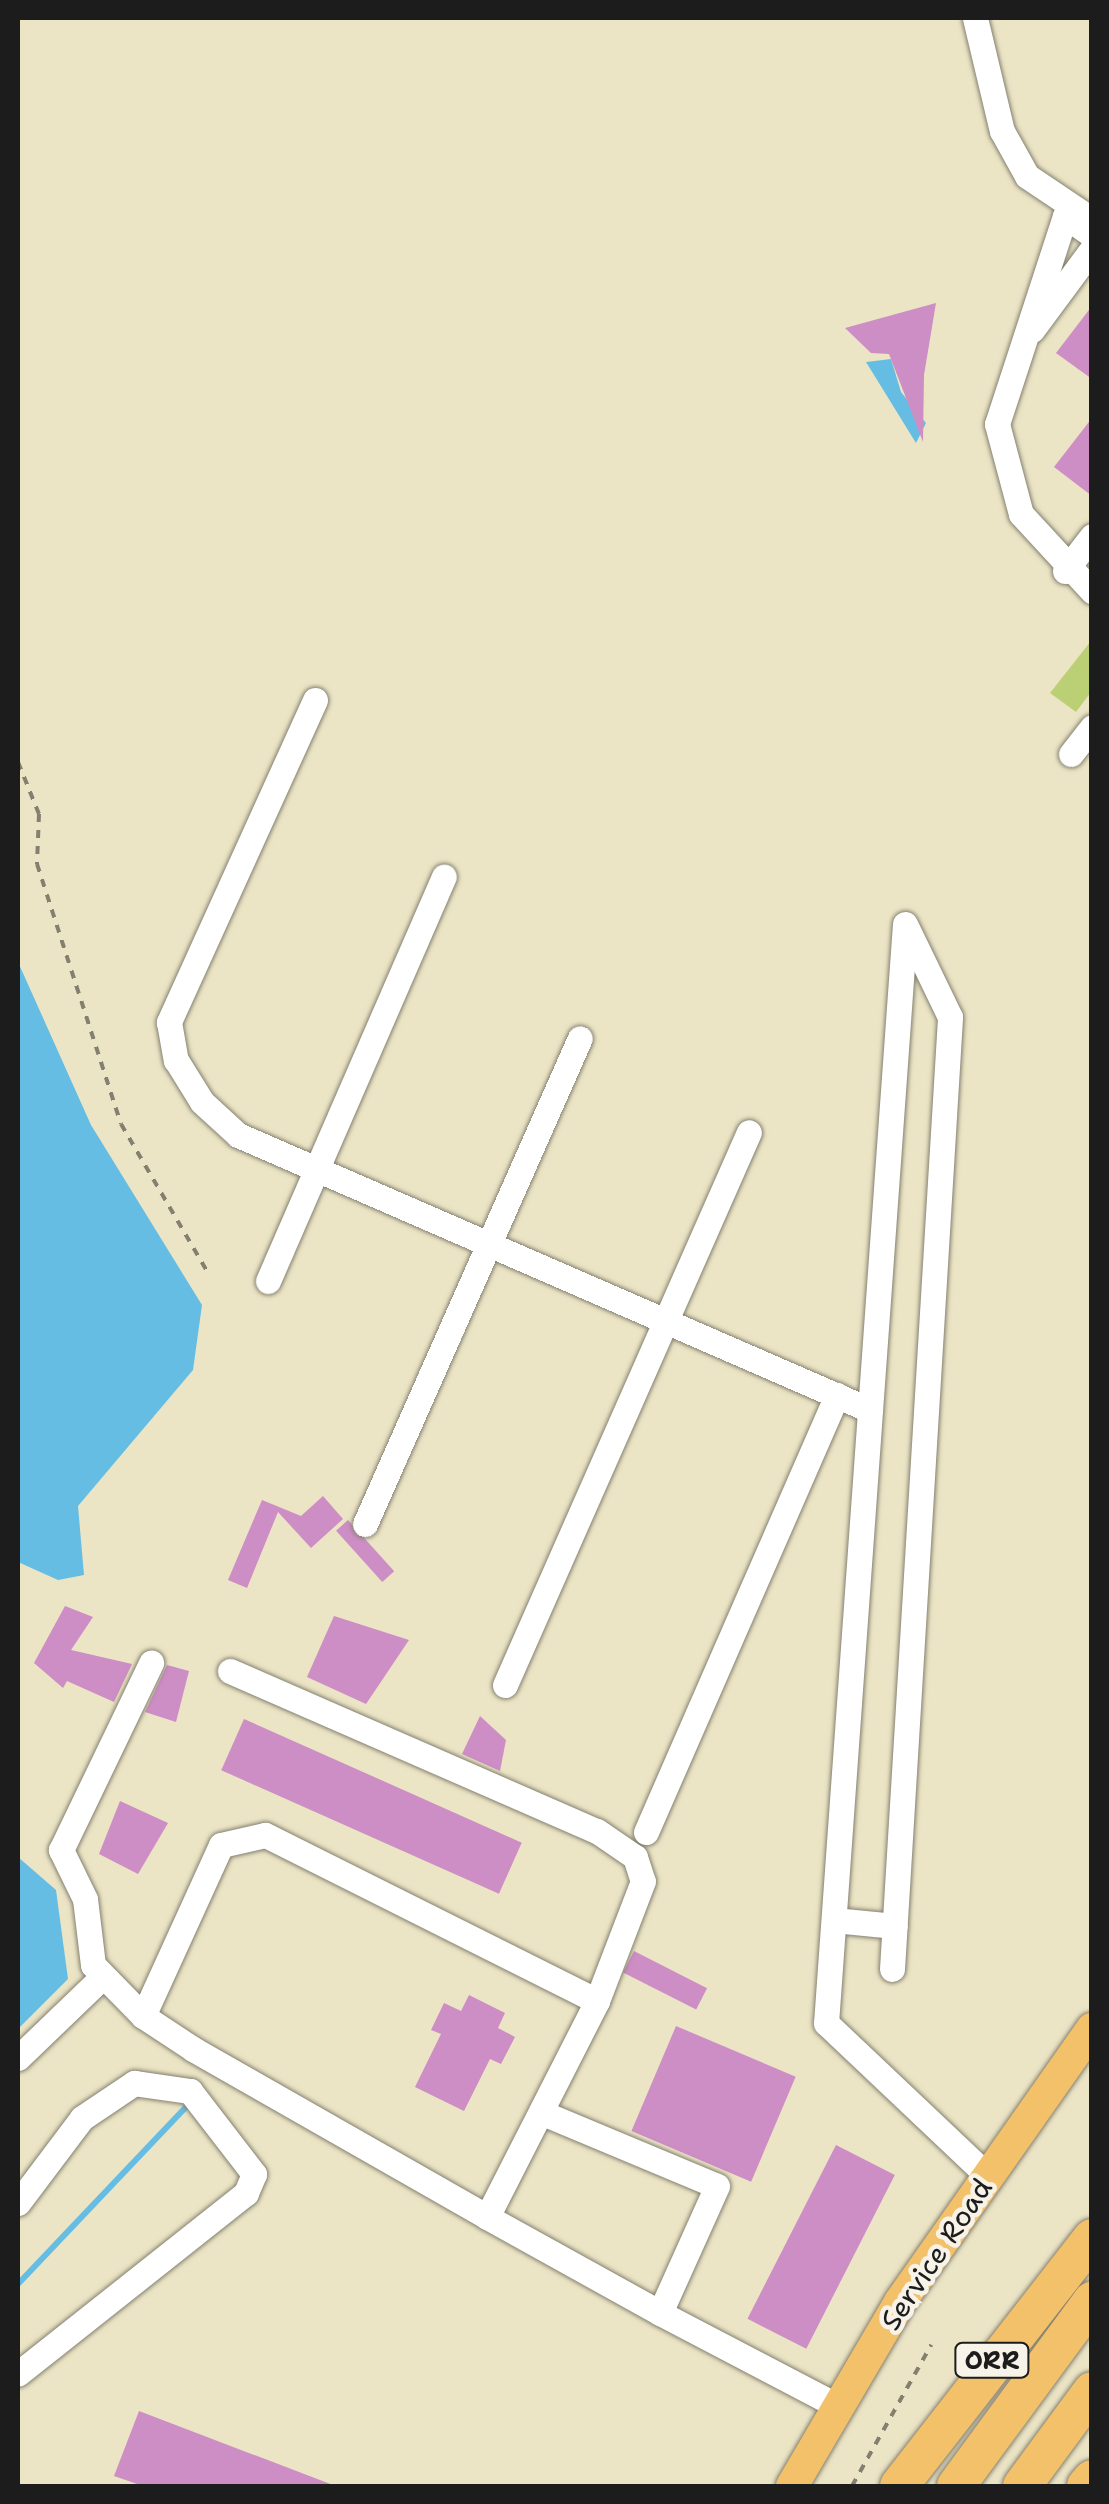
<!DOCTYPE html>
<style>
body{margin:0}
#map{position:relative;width:1109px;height:2504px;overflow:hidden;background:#ebe4c5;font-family:"Shantell Sans",sans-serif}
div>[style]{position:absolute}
.green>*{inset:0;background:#bbd074}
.water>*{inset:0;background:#66bde3}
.stream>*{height:6px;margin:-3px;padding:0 3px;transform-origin:3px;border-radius:3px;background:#66bde3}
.building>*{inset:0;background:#cd8dc5;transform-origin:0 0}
.path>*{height:4px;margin-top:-2px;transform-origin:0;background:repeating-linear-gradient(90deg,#848070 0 8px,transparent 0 16px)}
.roads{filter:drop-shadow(0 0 2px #848070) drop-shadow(0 0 2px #848070)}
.minor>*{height:25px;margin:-12.5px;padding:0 12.5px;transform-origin:12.5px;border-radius:12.5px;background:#fff}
.major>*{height:32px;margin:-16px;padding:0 16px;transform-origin:16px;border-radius:16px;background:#f4c16b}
.highway>*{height:38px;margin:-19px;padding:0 19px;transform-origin:19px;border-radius:19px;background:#f4c16b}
span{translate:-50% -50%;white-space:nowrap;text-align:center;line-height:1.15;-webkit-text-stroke:9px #f7f3e8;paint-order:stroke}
.shield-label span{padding:2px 8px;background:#f7f3e8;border:2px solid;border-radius:8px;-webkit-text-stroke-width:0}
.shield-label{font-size:25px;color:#1c1c1c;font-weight:700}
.street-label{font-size:28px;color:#1c1c1c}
.frame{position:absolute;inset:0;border:20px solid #1c1c1c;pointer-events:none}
</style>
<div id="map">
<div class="green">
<i style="clip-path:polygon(1091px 641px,1091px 692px,1076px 712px,1050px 693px)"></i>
</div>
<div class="water">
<i style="clip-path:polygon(891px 359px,901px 392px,926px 423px,916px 443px,866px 362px)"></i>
<i style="clip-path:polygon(18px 962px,91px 1125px,202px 1305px,193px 1370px,78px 1506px,84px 1575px,58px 1580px,18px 1562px)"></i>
<i style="clip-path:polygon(18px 1857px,56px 1890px,68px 1979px,18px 2029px)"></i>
</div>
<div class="stream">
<i style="left:18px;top:2284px;width:243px;rotate:-46.5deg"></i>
</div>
<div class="building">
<i style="clip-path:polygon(936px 303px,924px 375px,923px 442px,889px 354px,871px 353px,845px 328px)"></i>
<i style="clip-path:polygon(1092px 306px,1092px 379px,1056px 353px)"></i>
<i style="clip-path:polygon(1092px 418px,1092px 496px,1054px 467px)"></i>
<i style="clip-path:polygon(323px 1496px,343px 1519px,311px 1548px,278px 1512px,247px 1588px,228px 1580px,262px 1500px,301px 1516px)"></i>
<i style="left:348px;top:1520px;width:69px;height:16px;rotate:48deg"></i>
<i style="clip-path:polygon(65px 1606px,93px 1617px,71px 1650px,132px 1664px,114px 1702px,67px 1681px,63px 1688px,34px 1663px)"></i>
<i style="clip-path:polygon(334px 1616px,409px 1640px,366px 1704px,307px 1677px)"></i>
<i style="clip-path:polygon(167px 1665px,189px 1671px,176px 1722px,145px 1712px)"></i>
<i style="clip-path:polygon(480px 1716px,506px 1740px,500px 1771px,462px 1754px)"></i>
<i style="left:244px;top:1719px;width:304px;height:56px;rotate:24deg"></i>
<i style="clip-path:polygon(120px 1801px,168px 1823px,138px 1874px,99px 1854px)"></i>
<i style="left:634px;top:1951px;width:82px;height:24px;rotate:27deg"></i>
<i style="clip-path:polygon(469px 1995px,505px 2013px,498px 2028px,515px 2037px,501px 2064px,490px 2059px,464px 2111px,415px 2087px,441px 2034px,431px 2030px,444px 2003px,461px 2011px)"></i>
<i style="left:676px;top:2026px;width:130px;height:114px;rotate:23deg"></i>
<i style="left:836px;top:2145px;width:66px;height:195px;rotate:27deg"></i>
<i style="clip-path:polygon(139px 2411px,333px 2485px,333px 2486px,143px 2486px,114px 2476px)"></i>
</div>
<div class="path">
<i style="left:18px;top:762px;width:56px;rotate:68deg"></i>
<i style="left:39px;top:814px;width:50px;rotate:92.3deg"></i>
<i style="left:37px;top:864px;width:273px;rotate:72.1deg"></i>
<i style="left:121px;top:1124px;width:170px;rotate:59.7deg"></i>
<i style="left:852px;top:2486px;width:162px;rotate:-60.7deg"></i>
</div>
<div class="roads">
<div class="minor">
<i style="left:975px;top:18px;width:116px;rotate:76.6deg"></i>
<i style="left:1002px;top:131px;width:51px;rotate:60.9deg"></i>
<i style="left:1027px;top:176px;width:77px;rotate:33.9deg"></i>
<i style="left:1092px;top:235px;width:33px;rotate:-145deg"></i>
<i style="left:1065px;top:216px;width:219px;rotate:108.1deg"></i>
<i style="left:997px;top:424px;width:93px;rotate:75.1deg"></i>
<i style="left:1021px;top:514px;width:105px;rotate:47.3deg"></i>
<i style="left:1032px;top:330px;width:101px;rotate:-53.5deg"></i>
<i style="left:1065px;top:571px;width:44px;rotate:-52.4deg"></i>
<i style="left:315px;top:700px;width:354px;rotate:114.4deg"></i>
<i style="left:169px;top:1022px;width:39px;rotate:80deg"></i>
<i style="left:176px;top:1060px;width:49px;rotate:58.2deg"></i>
<i style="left:202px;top:1102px;width:49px;rotate:42.5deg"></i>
<i style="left:238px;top:1135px;width:689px;rotate:23.52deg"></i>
<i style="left:1071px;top:754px;width:34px;rotate:-52deg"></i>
<i style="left:905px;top:924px;width:1102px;rotate:94.11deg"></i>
<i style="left:826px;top:2023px;width:223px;rotate:43.4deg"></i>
<i style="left:268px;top:1281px;width:441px;rotate:-66.5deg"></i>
<i style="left:365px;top:1524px;width:531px;rotate:-66.14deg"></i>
<i style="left:230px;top:1671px;width:400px;rotate:23.6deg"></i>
<i style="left:597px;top:1831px;width:46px;rotate:34.4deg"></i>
<i style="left:635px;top:1857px;width:25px;rotate:72deg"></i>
<i style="left:643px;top:1881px;width:129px;rotate:111deg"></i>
<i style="left:505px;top:1685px;width:604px;rotate:-66.19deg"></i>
<i style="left:646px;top:1832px;width:477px;rotate:-66.4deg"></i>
<i style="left:834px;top:1920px;width:61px;rotate:5.6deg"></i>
<i style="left:892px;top:1969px;width:954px;rotate:-86.51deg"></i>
<i style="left:950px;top:1017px;width:99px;rotate:-115.8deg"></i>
<i style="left:143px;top:2016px;width:71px;rotate:-134.4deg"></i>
<i style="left:93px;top:1965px;width:66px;rotate:-96.9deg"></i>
<i style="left:85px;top:1899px;width:55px;rotate:-116.1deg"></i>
<i style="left:61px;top:1850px;width:208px;rotate:-64.3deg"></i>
<i style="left:18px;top:2058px;width:115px;rotate:-43.9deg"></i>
<i style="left:545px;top:2114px;width:186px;rotate:22.7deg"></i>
<i style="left:717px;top:2186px;width:139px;rotate:114.2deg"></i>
<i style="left:660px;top:2313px;width:203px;rotate:27.6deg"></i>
<i style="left:18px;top:2203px;width:106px;rotate:-53deg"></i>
<i style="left:82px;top:2118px;width:63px;rotate:-33.9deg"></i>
<i style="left:134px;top:2083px;width:57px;rotate:8.1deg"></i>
<i style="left:190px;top:2091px;width:105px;rotate:52.4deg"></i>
<i style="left:254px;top:2174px;width:21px;rotate:113deg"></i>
<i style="left:246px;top:2193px;width:291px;rotate:141.6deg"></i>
<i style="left:487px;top:2217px;width:242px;rotate:-63deg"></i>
<i style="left:597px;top:2001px;width:371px;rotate:-153.4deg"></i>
<i style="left:265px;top:1835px;width:45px;rotate:167.2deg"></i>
<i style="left:221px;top:1845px;width:188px;rotate:114.5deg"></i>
<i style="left:143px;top:2016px;width:60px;rotate:33.4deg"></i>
<i style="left:193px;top:2049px;width:339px;rotate:29.7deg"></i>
<i style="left:487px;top:2217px;width:198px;rotate:29deg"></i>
</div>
<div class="major">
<i style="left:792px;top:2486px;width:213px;rotate:-59.6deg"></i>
<i style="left:900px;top:2302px;width:334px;rotate:-54.9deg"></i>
</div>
<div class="highway">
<i style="left:899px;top:2486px;width:314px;rotate:-52.1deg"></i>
<i style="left:956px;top:2486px;width:230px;rotate:-53.7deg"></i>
<i style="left:1022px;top:2486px;width:118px;rotate:-53.6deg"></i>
<i style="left:1086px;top:2486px;width:9px;rotate:-49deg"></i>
</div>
</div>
<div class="shield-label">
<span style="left:992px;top:2360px">ORR</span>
</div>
<div class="street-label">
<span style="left:936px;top:2254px;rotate:-56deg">Service Road</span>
</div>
<div class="frame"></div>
</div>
